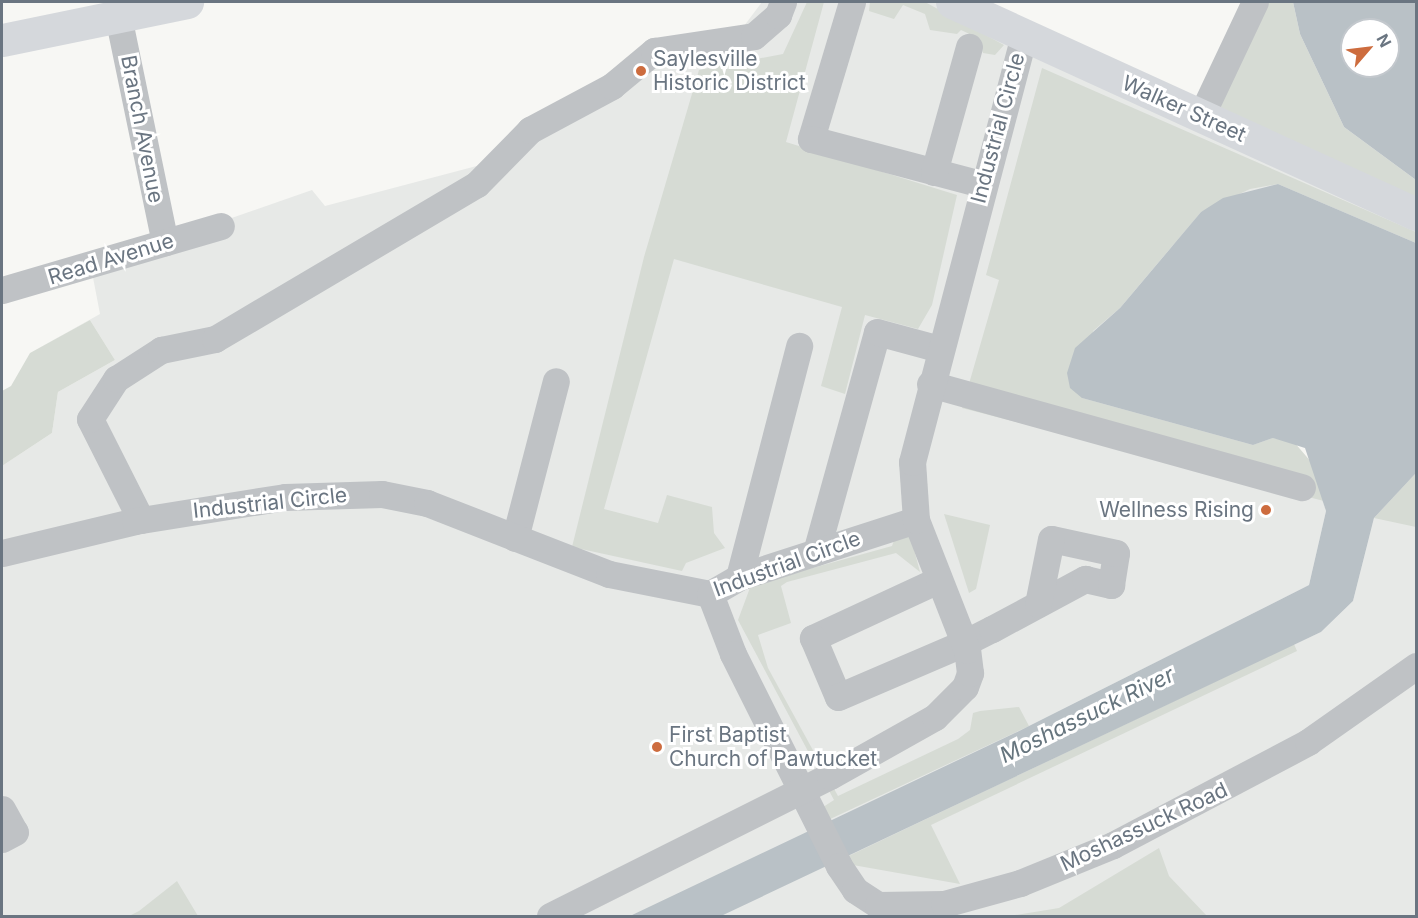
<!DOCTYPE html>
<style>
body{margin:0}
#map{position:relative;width:1418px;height:918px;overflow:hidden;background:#f7f7f4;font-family:Inter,sans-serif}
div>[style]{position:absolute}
.built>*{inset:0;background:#e7e9e7}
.green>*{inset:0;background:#d6dbd4}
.water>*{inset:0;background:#b9c1c6}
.minor>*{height:27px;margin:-13.5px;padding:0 13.5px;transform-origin:13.5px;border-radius:13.5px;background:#bfc2c5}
.major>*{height:33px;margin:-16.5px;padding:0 16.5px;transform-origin:16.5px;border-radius:16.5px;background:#d5d8dc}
.dots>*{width:16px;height:16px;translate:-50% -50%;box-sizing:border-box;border:3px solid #fff;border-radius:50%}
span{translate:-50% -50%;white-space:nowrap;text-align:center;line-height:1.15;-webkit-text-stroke:6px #fff;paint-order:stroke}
.poi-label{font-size:21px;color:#6a7581}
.left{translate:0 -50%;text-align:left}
.right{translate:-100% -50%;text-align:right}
.street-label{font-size:21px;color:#6a7581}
.water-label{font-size:22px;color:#66757e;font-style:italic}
.frame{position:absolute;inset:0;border:3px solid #6a7581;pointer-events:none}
.north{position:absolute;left:1340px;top:18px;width:60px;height:60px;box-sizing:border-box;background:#fff;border:2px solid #c3c8cd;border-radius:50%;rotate:62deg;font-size:16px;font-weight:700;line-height:24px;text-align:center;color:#6a7581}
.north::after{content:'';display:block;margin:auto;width:21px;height:27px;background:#cd6c3e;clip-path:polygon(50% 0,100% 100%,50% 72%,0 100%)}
</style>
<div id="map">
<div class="built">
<i style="clip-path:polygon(762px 2px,953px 2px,1416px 218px,1416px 243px,1278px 184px,1168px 248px,1120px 308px,1312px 463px,1326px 511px,1309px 585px,1017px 732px,926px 817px,1321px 632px,1353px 601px,1374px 518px,1416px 473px,1416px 916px,2px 916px,2px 466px,52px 433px,58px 392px,115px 360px,90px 320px,30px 353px,100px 314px,91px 267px,312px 190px,325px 206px,488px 163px,645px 45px,744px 26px)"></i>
</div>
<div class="green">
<i style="clip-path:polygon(807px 2px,824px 2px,786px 142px,957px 195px,932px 305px,918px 329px,865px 315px,845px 394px,821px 386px,842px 307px,674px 259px,604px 509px,658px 523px,667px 495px,712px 507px,714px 533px,725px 548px,686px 563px,682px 571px,572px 547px,644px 257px,699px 70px,783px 54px)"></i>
<i style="clip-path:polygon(870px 2px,925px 2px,1004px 45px,995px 55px,983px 53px,980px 39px,961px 30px,957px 34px,930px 30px,925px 14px,903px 5px,894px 19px,869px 11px)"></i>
<i style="clip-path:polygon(1252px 2px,1293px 2px,1300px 34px,1344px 127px,1416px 180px,1416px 218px,1206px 121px)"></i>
<i style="clip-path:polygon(1042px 68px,1416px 232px,1416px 243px,1278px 184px,1250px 189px,1201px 212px,1120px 308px,1093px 331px,1082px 398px,1253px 445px,1273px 438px,1294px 442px,1312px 463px,1324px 501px,962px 408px,999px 280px,986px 275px)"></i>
<i style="clip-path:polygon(90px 320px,115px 360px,58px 392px,52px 433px,2px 466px,2px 391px,11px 386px,30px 353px)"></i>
<i style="clip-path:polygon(1416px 473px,1416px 527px,1374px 518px,1401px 489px)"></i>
<i style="clip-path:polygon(904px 512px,920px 572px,896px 553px,787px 582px,781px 586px,791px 623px,758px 635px,768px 668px,838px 796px,958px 739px,970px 730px,973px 713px,980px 711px,1019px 707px,1029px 726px,826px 821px,820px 809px,834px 800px,738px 620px,751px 585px,892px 546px)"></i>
<i style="clip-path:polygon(944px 514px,990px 525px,976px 589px,969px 593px)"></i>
<i style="clip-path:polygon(1294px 644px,1297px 651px,931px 825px,960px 884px,836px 862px)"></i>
<i style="clip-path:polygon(1159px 848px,1169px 876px,1207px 916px,1009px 916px,1059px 908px)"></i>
<i style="clip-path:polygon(177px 881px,198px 916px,129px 916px,139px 911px)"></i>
</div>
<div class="water">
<i style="clip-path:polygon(evenodd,1293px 2px,1416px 2px,1416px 180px,1344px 127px,1300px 34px,1293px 2px,1352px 30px,1388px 30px,1388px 66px,1352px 66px,1352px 30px)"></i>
<i style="clip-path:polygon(1278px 184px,1416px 243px,1416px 473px,1374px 518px,1353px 601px,1321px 632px,721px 916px,630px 916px,1017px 732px,1309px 585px,1326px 511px,1305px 448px,1273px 438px,1253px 445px,1082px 398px,1070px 388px,1067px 373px,1075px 348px,1120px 308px,1201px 212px,1223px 198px)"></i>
</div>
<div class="minor">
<i style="left:852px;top:2px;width:143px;rotate:106.7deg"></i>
<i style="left:811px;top:139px;width:176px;rotate:14.8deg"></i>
<i style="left:118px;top:16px;width:231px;rotate:78.3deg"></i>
<i style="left:1201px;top:116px;width:126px;rotate:-64.7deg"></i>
<i style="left:934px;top:172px;width:130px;rotate:-74.4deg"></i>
<i style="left:2px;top:290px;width:228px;rotate:-16.3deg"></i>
<i style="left:930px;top:384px;width:386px;rotate:15.5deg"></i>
<i style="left:141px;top:520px;width:113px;rotate:-116.8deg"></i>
<i style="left:90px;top:419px;width:48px;rotate:-57deg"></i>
<i style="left:116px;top:379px;width:54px;rotate:-32.8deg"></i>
<i style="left:161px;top:350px;width:55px;rotate:-11.5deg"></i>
<i style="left:215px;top:339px;width:304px;rotate:-30.6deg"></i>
<i style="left:477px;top:184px;width:76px;rotate:-45.5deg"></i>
<i style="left:530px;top:130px;width:93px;rotate:-28.2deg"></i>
<i style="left:612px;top:86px;width:55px;rotate:-39.8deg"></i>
<i style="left:654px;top:51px;width:101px;rotate:-8.5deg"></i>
<i style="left:754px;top:36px;width:32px;rotate:-41deg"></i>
<i style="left:778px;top:15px;width:14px;rotate:-69deg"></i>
<i style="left:515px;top:538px;width:162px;rotate:-75.4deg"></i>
<i style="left:816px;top:552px;width:228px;rotate:-74.5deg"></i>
<i style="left:877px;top:332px;width:65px;rotate:15.1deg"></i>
<i style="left:2px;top:553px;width:137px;rotate:-13.5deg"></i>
<i style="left:135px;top:521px;width:152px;rotate:-9.1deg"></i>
<i style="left:285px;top:497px;width:97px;rotate:-1.8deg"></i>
<i style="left:382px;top:494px;width:46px;rotate:11.3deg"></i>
<i style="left:427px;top:503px;width:195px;rotate:21.3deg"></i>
<i style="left:609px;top:574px;width:103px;rotate:11.2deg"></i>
<i style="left:710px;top:594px;width:34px;rotate:-30deg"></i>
<i style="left:739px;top:577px;width:186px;rotate:-17.9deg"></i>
<i style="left:739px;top:577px;width:239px;rotate:-75.4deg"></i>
<i style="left:938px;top:580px;width:138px;rotate:155.1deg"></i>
<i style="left:813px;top:638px;width:64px;rotate:67deg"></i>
<i style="left:838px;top:697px;width:137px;rotate:-23.2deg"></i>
<i style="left:964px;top:643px;width:31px;rotate:-27deg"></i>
<i style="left:992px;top:629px;width:106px;rotate:-28.3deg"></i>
<i style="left:1085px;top:579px;width:27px;rotate:13deg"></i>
<i style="left:1111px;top:585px;width:32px;rotate:-81deg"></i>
<i style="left:1116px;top:553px;width:66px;rotate:-167.8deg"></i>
<i style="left:1051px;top:539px;width:66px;rotate:101.3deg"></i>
<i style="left:710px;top:594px;width:64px;rotate:69deg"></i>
<i style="left:733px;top:654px;width:237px;rotate:63.4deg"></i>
<i style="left:839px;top:866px;width:29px;rotate:56deg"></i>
<i style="left:855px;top:890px;width:27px;rotate:33deg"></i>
<i style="left:878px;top:905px;width:13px;rotate:58deg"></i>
<i style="left:2px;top:809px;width:26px;rotate:61deg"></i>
<i style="left:15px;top:832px;width:15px;rotate:152deg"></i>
<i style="left:878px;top:905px;width:66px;rotate:-0.9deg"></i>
<i style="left:944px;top:904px;width:79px;rotate:-15.4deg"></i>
<i style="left:1020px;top:883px;width:100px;rotate:-22.2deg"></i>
<i style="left:1113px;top:845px;width:221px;rotate:-27.8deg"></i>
<i style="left:1308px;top:742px;width:132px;rotate:-35.1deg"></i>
<i style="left:550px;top:916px;width:313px;rotate:-26.6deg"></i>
<i style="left:830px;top:776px;width:120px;rotate:-29.3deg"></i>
<i style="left:935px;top:717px;width:42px;rotate:-45deg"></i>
<i style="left:965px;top:687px;width:15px;rotate:-70deg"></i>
<i style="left:970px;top:673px;width:23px;rotate:-97deg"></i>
<i style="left:967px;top:650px;width:140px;rotate:-111.4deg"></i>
<i style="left:916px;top:520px;width:58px;rotate:-93.9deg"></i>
<i style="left:912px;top:462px;width:438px;rotate:-75.3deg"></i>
</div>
<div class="major">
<i style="left:952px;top:2px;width:510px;rotate:24.56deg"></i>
<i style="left:2px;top:40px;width:189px;rotate:-11.6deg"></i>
</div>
<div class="dots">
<i style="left:641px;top:71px;background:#cd6c3e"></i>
<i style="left:1266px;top:510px;background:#cd6c3e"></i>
<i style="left:657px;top:747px;background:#cd6c3e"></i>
</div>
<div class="poi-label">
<span class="left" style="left:653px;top:71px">Saylesville<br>Historic District</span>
<span class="right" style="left:1254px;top:510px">Wellness Rising</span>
<span class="left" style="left:669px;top:747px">First Baptist<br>Church of Pawtucket</span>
</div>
<div class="street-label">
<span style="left:1184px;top:109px;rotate:24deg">Walker Street</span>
<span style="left:998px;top:128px;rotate:-75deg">Industrial Circle</span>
<span style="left:142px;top:129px;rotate:79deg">Branch Avenue</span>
<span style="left:111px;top:259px;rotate:-17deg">Read Avenue</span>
<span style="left:270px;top:503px;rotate:-6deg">Industrial Circle</span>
<span style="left:787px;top:564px;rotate:-20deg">Industrial Circle</span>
<span style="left:1144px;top:827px;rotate:-25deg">Moshassuck Road</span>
</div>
<div class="water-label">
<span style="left:1087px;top:715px;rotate:-26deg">Moshassuck River</span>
</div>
<div class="frame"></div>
<div class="north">N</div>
</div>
